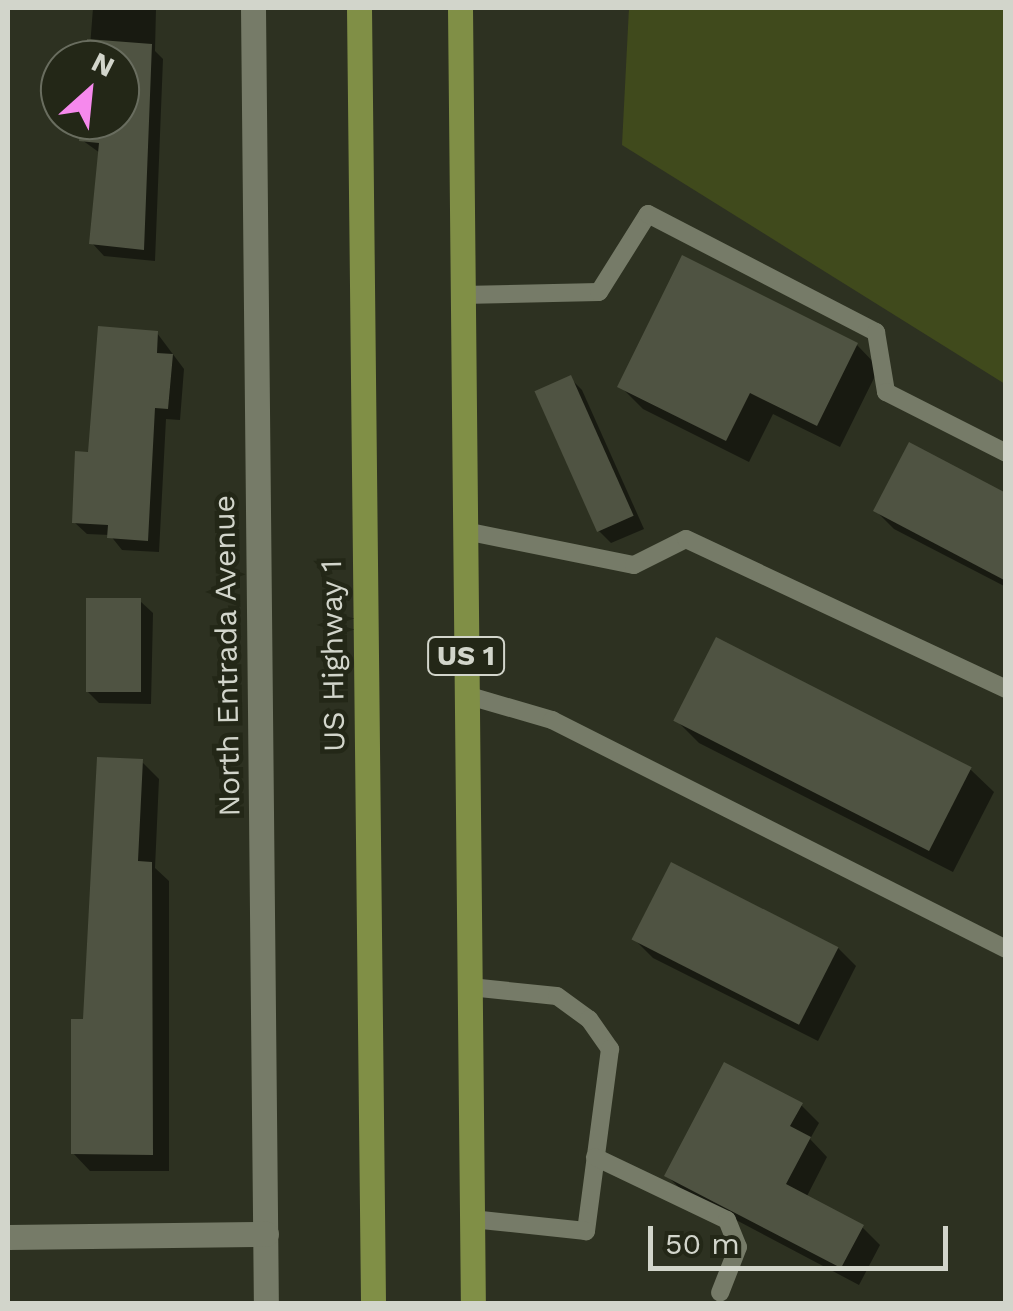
<!DOCTYPE html>
<style>
body{margin:0}
#map{position:relative;width:1013px;height:1311px;overflow:hidden;background:#2d3121;font-family:"Work Sans",sans-serif}
div>[style]{position:absolute}
.green>*{inset:0;background:#404a1c}
.shadow>*{inset:0;background:#0007}
.building>*{inset:0;background:#4f5342;transform-origin:0 0}
.service>*{height:18px;margin:-9px;padding:0 9px;transform-origin:9px;border-radius:9px;background:#767b68}
.minor>*{height:25px;margin:-12.5px;padding:0 12.5px;transform-origin:12.5px;border-radius:12.5px;background:#767b68}
.primary>*{height:25px;margin:-12.5px;padding:0 12.5px;transform-origin:12.5px;border-radius:12.5px;background:#808f46}
span{translate:-50% -50%;white-space:nowrap;text-align:center;line-height:1.15;-webkit-text-stroke:9px #232717;paint-order:stroke}
.shield-label span{padding:2px 8px;background:#232717;border:2px solid;border-radius:8px;-webkit-text-stroke-width:0}
.shield-label{font-size:28px;color:#d2d5cb;font-weight:700}
.street-label{font-size:30px;color:#d2d5cb}
.frame{position:absolute;inset:0;border:10px solid #d2d5cb;pointer-events:none}
.north{position:absolute;left:40px;top:40px;width:100px;height:100px;box-sizing:border-box;background:#232717;border:2px solid #696d5f;border-radius:50%;rotate:27deg;font-size:28px;font-weight:700;line-height:40px;text-align:center;color:#d2d5cb}
.north::after{content:'';display:block;margin:auto;width:35px;height:45px;background:#f689ed;clip-path:polygon(50% 0,100% 100%,50% 72%,0 100%)}
.scale{position:absolute;left:648px;top:1226px;width:300px;height:45px;box-sizing:border-box;border:5px solid #d2d5cb;border-top:0;padding-left:12px;font-size:30px;line-height:35px;white-space:nowrap;color:#d2d5cb;-webkit-text-stroke:8px #232717;paint-order:stroke}
</style>
<div id="map">
<div class="green">
<i style="clip-path:polygon(629px 8px,1005px 8px,1005px 384px,622px 145px)"></i>
</div>
<div class="shadow">
<i style="clip-path:polygon(93px 8px,156px 8px,155px 51px,163px 59px,155px 261px,104px 256px,92px 243px,100px 153px,82px 140px,83px 120px,120px 120px,120px 60px,89px 60px)"></i>
<i style="clip-path:polygon(157px 333px,184px 369px,180px 420px,166px 419px,159px 552px,122px 550px,110px 535px,87px 534px,74px 522px,91px 455px)"></i>
<i style="clip-path:polygon(857px 345px,879px 368px,840px 447px,773px 414px,749px 462px,643px 409px,620px 386px)"></i>
<i style="clip-path:polygon(570px 378px,582px 390px,644px 529px,611px 543px,599px 531px)"></i>
<i style="clip-path:polygon(1006px 496px,1006px 587px,894px 529px,876px 511px)"></i>
<i style="clip-path:polygon(140px 601px,153px 613px,151px 704px,99px 703px,87px 691px)"></i>
<i style="clip-path:polygon(717px 640px,971px 770px,994px 792px,953px 872px,699px 743px,676px 720px)"></i>
<i style="clip-path:polygon(142px 762px,159px 779px,155px 868px,169px 881px,169px 1171px,90px 1171px,73px 1153px,86px 1022px)"></i>
<i style="clip-path:polygon(635px 940px,838px 948px,856px 966px,818px 1041px,653px 958px)"></i>
<i style="clip-path:polygon(801px 1105px,819px 1123px,810px 1139px,827px 1157px,806px 1198px,862px 1227px,880px 1245px,859px 1285px,685px 1193px,667px 1176px)"></i>
</div>
<div class="building">
<i style="clip-path:polygon(87px 39px,152px 44px,144px 250px,89px 244px,99px 143px,79px 141px,81px 120px,120px 120px,120px 60px,85px 60px)"></i>
<i style="clip-path:polygon(682px 255px,858px 343px,817px 426px,750px 393px,726px 441px,617px 387px)"></i>
<i style="clip-path:polygon(98px 326px,158px 331px,157px 353px,173px 354px,168px 409px,155px 408px,148px 541px,107px 538px,108px 525px,72px 523px,75px 451px,88px 452px)"></i>
<i style="left:571px;top:375px;width:154px;height:40px;rotate:66deg"></i>
<i style="clip-path:polygon(909px 442px,1006px 493px,1006px 581px,873px 511px)"></i>
<i style="left:86px;top:598px;width:55px;height:94px"></i>
<i style="left:716px;top:637px;width:287px;height:94px;rotate:27deg"></i>
<i style="clip-path:polygon(97px 757px,143px 759px,138px 861px,152px 862px,153px 1155px,71px 1154px,71px 1019px,83px 1019px)"></i>
<i style="left:671px;top:862px;width:188px;height:87px;rotate:27deg"></i>
<i style="clip-path:polygon(724px 1062px,803px 1103px,790px 1126px,811px 1137px,786px 1184px,864px 1225px,841px 1268px,664px 1176px)"></i>
</div>
<div class="service">
<i style="left:462px;top:295px;width:137px;rotate:-1.3deg"></i>
<i style="left:599px;top:292px;width:92px;rotate:-57.9deg"></i>
<i style="left:648px;top:214px;width:257px;rotate:27.4deg"></i>
<i style="left:876px;top:332px;width:61px;rotate:80.5deg"></i>
<i style="left:886px;top:392px;width:135px;rotate:26.9deg"></i>
<i style="left:465px;top:531px;width:172px;rotate:11.4deg"></i>
<i style="left:634px;top:565px;width:58px;rotate:-26.6deg"></i>
<i style="left:686px;top:539px;width:353px;rotate:25.1deg"></i>
<i style="left:466px;top:695px;width:90px;rotate:16.2deg"></i>
<i style="left:552px;top:720px;width:508px;rotate:26.77deg"></i>
<i style="left:470px;top:987px;width:87px;rotate:5.9deg"></i>
<i style="left:557px;top:996px;width:39px;rotate:36deg"></i>
<i style="left:589px;top:1019px;width:37px;rotate:55deg"></i>
<i style="left:610px;top:1049px;width:184px;rotate:97.5deg"></i>
<i style="left:586px;top:1231px;width:115px;rotate:-174deg"></i>
<i style="left:595px;top:1157px;width:146px;rotate:25.5deg"></i>
<i style="left:727px;top:1220px;width:29px;rotate:68deg"></i>
<i style="left:738px;top:1247px;width:49px;rotate:111.4deg"></i>
</div>
<div class="minor">
<i style="left:253px;top:8px;width:1296px;rotate:89.43deg"></i>
<i style="left:8px;top:1237px;width:258px;rotate:-0.7deg"></i>
</div>
<div class="primary">
<i style="left:359px;top:8px;width:1296px;rotate:89.38deg"></i>
<i style="left:460px;top:8px;width:1296px;rotate:89.43deg"></i>
</div>
<div class="shield-label">
<span style="left:466px;top:656px">US 1</span>
</div>
<div class="street-label">
<span style="left:227px;top:656px;rotate:-91deg">North Entrada Avenue</span>
<span style="left:333px;top:656px;rotate:-91deg">US Highway 1</span>
</div>
<div class="frame"></div>
<div class="north">N</div>
<div class="scale">50 m</div>
</div>
